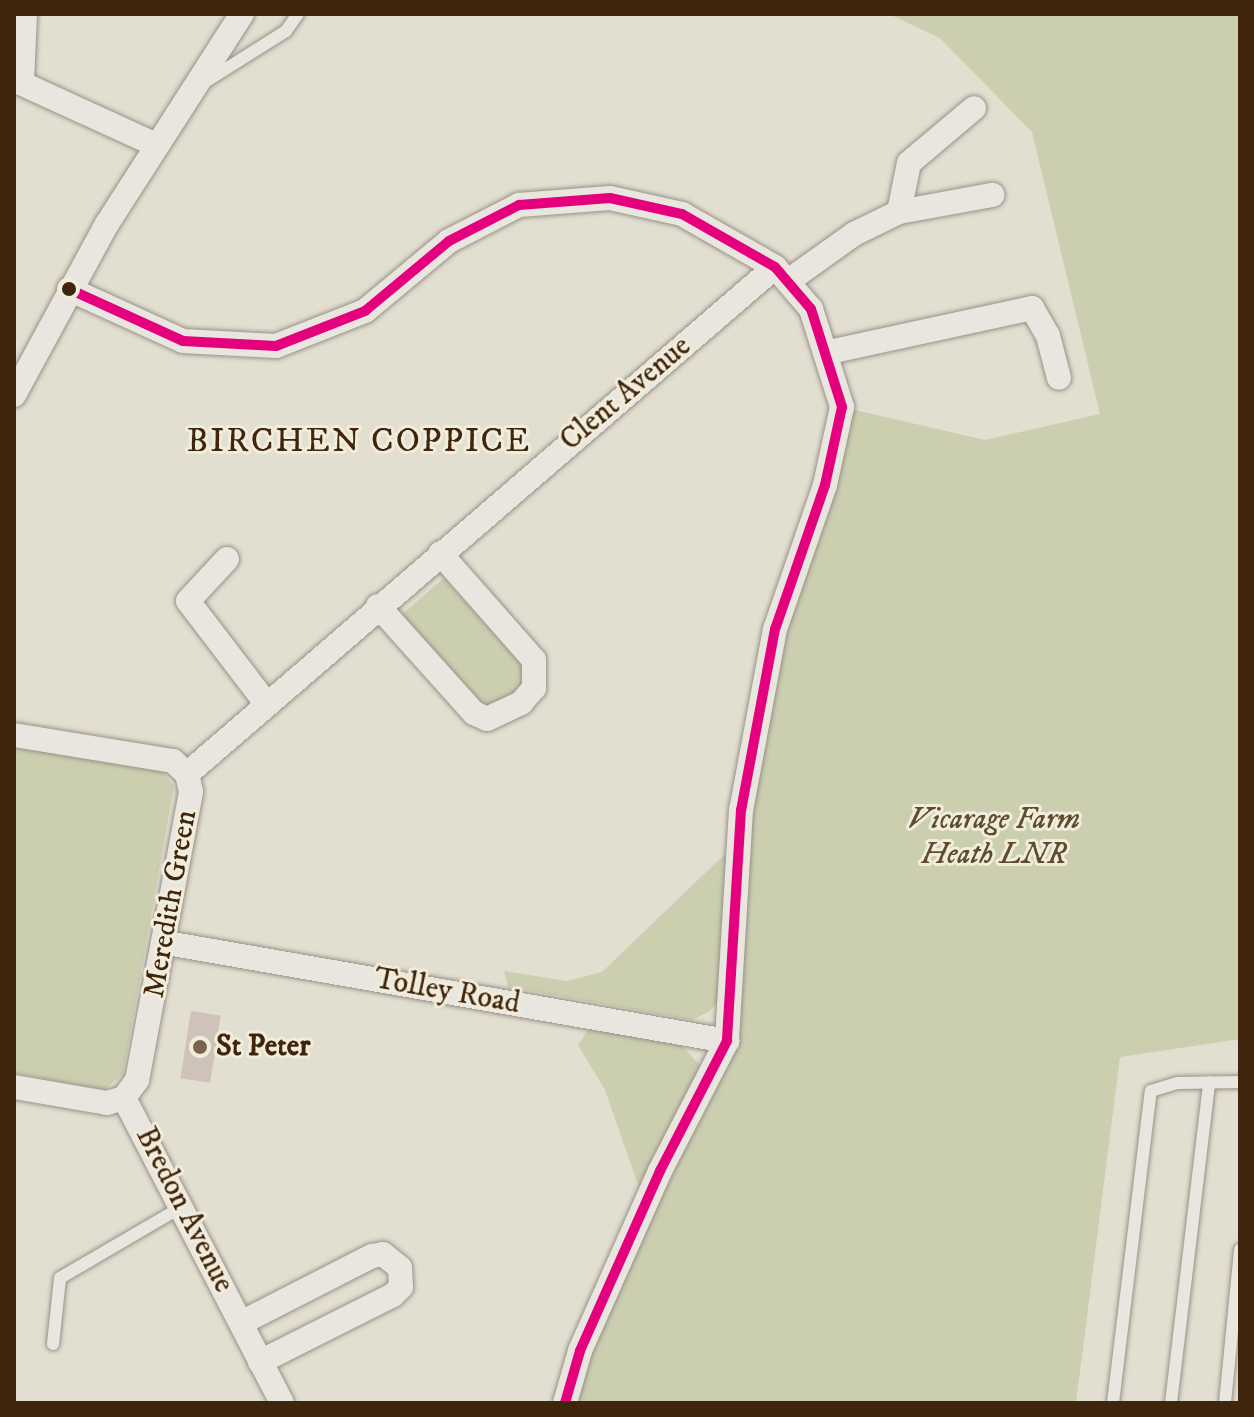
<!DOCTYPE html>
<style>
body{margin:0}
#map{position:relative;width:1254px;height:1417px;overflow:hidden;background:#e2ded0;font-family:"IM FELL DW Pica",serif}
div>[style]{position:absolute}
.green>*{inset:0;background:#cbcfb0}
.building>*{inset:0;background:#cfc2b9;transform-origin:0 0}
.roads{filter:drop-shadow(0 0 2px #989287) drop-shadow(0 0 2px #989287)}
.service>*{height:12px;margin:-6px;padding:0 6px;transform-origin:6px;border-radius:6px;background:#e9e6df}
.minor>*{height:24px;margin:-12px;padding:0 12px;transform-origin:12px;border-radius:12px;background:#e9e6df}
.bus-1>*{height:10px;margin:-5px;padding:0 5px;transform-origin:5px;border-radius:5px;background:#e5007d}
.dots>*{width:22px;height:22px;translate:-50% -50%;box-sizing:border-box;border:4px solid #f1ecdb;border-radius:50%}
span{translate:-50% -50%;white-space:nowrap;text-align:center;line-height:1.15;-webkit-text-stroke:6px #f1ecdb;paint-order:stroke}
.street-label{font-size:30px;color:#40250d}
.park-label{font-size:30px;color:#5e4c2f;font-style:italic}
.poi-label{font-size:30px;color:#40250d;font-weight:700}
.left{translate:0 -50%;text-align:left}
.quarter-label{font-size:34px;color:#40250d;letter-spacing:2px}
.frame{position:absolute;inset:0;border:16px solid #40250d;pointer-events:none}
</style>
<div id="map">
<div class="green">
<i style="clip-path:polygon(889px 14px,1240px 14px,1240px 1039px,1120px 1057px,1076px 1403px,566px 1403px,727px 1041px,741px 810px,842px 407px,985px 440px,1100px 414px,1032px 132px,940px 38px)"></i>
<i style="clip-path:polygon(444px 578px,526px 668px,525px 685px,499px 706px,479px 706px,401px 615px)"></i>
<i style="clip-path:polygon(14px 745px,157px 766px,174px 786px,123px 1074px,104px 1090px,14px 1073px)"></i>
<i style="clip-path:polygon(727px 852px,719px 999px,710px 1011px,692px 1020px,508px 987px,504px 971px,567px 981px,602px 972px)"></i>
<i style="clip-path:polygon(591px 1025px,675px 1039px,699px 1064px,699px 1081px,642px 1196px,605px 1090px,578px 1045px)"></i>
</div>
<div class="building">
<i style="left:191px;top:1011px;width:30px;height:68px;rotate:9deg"></i>
</div>
<div class="roads">
<div class="service">
<i style="left:205px;top:82px;width:96px;rotate:-32.2deg"></i>
<i style="left:286px;top:31px;width:21px;rotate:-55deg"></i>
<i style="left:53px;top:1344px;width:66px;rotate:-83.9deg"></i>
<i style="left:60px;top:1278px;width:143px;rotate:-30.3deg"></i>
<i style="left:1113px;top:1403px;width:314px;rotate:-83.1deg"></i>
<i style="left:1151px;top:1091px;width:28px;rotate:-17deg"></i>
<i style="left:1178px;top:1083px;width:62px;rotate:-0.9deg"></i>
<i style="left:1171px;top:1403px;width:323px;rotate:-83.2deg"></i>
<i style="left:1225px;top:1403px;width:154px;rotate:-84.4deg"></i>
</div>
<div class="minor">
<i style="left:14px;top:80px;width:156px;rotate:24.6deg"></i>
<i style="left:22px;top:81px;width:67px;rotate:-87.4deg"></i>
<i style="left:899px;top:212px;width:50px;rotate:-78.5deg"></i>
<i style="left:909px;top:163px;width:85px;rotate:-40.2deg"></i>
<i style="left:791px;top:279px;width:77px;rotate:-35.5deg"></i>
<i style="left:854px;top:234px;width:50px;rotate:-26.1deg"></i>
<i style="left:899px;top:212px;width:95px;rotate:-10.4deg"></i>
<i style="left:69px;top:289px;width:125px;rotate:24.5deg"></i>
<i style="left:183px;top:341px;width:93px;rotate:3.1deg"></i>
<i style="left:276px;top:346px;width:96px;rotate:-21.5deg"></i>
<i style="left:365px;top:311px;width:109px;rotate:-39.8deg"></i>
<i style="left:449px;top:241px;width:79px;rotate:-27.2deg"></i>
<i style="left:519px;top:205px;width:91px;rotate:-4.4deg"></i>
<i style="left:610px;top:198px;width:74px;rotate:12.5deg"></i>
<i style="left:682px;top:214px;width:107px;rotate:29.7deg"></i>
<i style="left:775px;top:267px;width:55px;rotate:49.4deg"></i>
<i style="left:811px;top:309px;width:103px;rotate:72.4deg"></i>
<i style="left:842px;top:407px;width:80px;rotate:102.3deg"></i>
<i style="left:825px;top:485px;width:152px;rotate:109.1deg"></i>
<i style="left:775px;top:629px;width:184px;rotate:100.6deg"></i>
<i style="left:741px;top:810px;width:231px;rotate:93.5deg"></i>
<i style="left:727px;top:1041px;width:146px;rotate:117.3deg"></i>
<i style="left:660px;top:1171px;width:197px;rotate:114deg"></i>
<i style="left:580px;top:1351px;width:54px;rotate:106.1deg"></i>
<i style="left:829px;top:352px;width:208px;rotate:-12.2deg"></i>
<i style="left:1032px;top:308px;width:32px;rotate:60deg"></i>
<i style="left:1048px;top:336px;width:43px;rotate:75.3deg"></i>
<i style="left:14px;top:395px;width:195px;rotate:-61.5deg"></i>
<i style="left:107px;top:224px;width:250px;rotate:-57.3deg"></i>
<i style="left:227px;top:559px;width:57px;rotate:132.9deg"></i>
<i style="left:188px;top:601px;width:128px;rotate:52.6deg"></i>
<i style="left:378px;top:606px;width:144px;rotate:48.1deg"></i>
<i style="left:474px;top:713px;width:14px;rotate:25deg"></i>
<i style="left:487px;top:719px;width:38px;rotate:-25deg"></i>
<i style="left:521px;top:703px;width:20px;rotate:-49deg"></i>
<i style="left:534px;top:688px;width:28px;rotate:-90deg"></i>
<i style="left:534px;top:660px;width:142px;rotate:-131.3deg"></i>
<i style="left:14px;top:735px;width:161px;rotate:9.3deg"></i>
<i style="left:173px;top:761px;width:19px;rotate:43deg"></i>
<i style="left:187px;top:774px;width:18px;rotate:77deg"></i>
<i style="left:191px;top:792px;width:293px;rotate:100.6deg"></i>
<i style="left:137px;top:1080px;width:22px;rotate:126deg"></i>
<i style="left:124px;top:1098px;width:18px;rotate:164deg"></i>
<i style="left:107px;top:1103px;width:94px;rotate:-170.2deg"></i>
<i style="left:187px;top:774px;width:776px;rotate:-40.77deg"></i>
<i style="left:167px;top:943px;width:569px;rotate:9.93deg"></i>
<i style="left:124px;top:1098px;width:343px;rotate:62.6deg"></i>
<i style="left:241px;top:1323px;width:147px;rotate:-27.1deg"></i>
<i style="left:372px;top:1256px;width:11px;rotate:-10deg"></i>
<i style="left:383px;top:1254px;width:22px;rotate:39deg"></i>
<i style="left:400px;top:1268px;width:19px;rotate:87deg"></i>
<i style="left:401px;top:1287px;width:11px;rotate:135deg"></i>
<i style="left:393px;top:1295px;width:149px;rotate:153.3deg"></i>
</div>
</div>
<div class="bus-1">
<i style="left:69px;top:289px;width:125px;rotate:24.5deg"></i>
<i style="left:183px;top:341px;width:93px;rotate:3.1deg"></i>
<i style="left:276px;top:346px;width:96px;rotate:-21.5deg"></i>
<i style="left:365px;top:311px;width:109px;rotate:-39.8deg"></i>
<i style="left:449px;top:241px;width:79px;rotate:-27.2deg"></i>
<i style="left:519px;top:205px;width:91px;rotate:-4.4deg"></i>
<i style="left:610px;top:198px;width:74px;rotate:12.5deg"></i>
<i style="left:682px;top:214px;width:107px;rotate:29.7deg"></i>
<i style="left:775px;top:267px;width:55px;rotate:49.4deg"></i>
<i style="left:811px;top:309px;width:103px;rotate:72.4deg"></i>
<i style="left:842px;top:407px;width:80px;rotate:102.3deg"></i>
<i style="left:825px;top:485px;width:152px;rotate:109.1deg"></i>
<i style="left:775px;top:629px;width:184px;rotate:100.6deg"></i>
<i style="left:741px;top:810px;width:231px;rotate:93.5deg"></i>
<i style="left:727px;top:1041px;width:146px;rotate:117.3deg"></i>
<i style="left:660px;top:1171px;width:197px;rotate:114deg"></i>
<i style="left:580px;top:1351px;width:54px;rotate:106.1deg"></i>
</div>
<div class="dots">
<i style="left:69px;top:289px;background:#40250d"></i>
<i style="left:200px;top:1047px;background:#796651"></i>
</div>
<div class="street-label">
<span style="left:626px;top:394px;rotate:-40deg">Clent Avenue</span>
<span style="left:171px;top:904px;rotate:-80deg">Meredith Green</span>
<span style="left:447px;top:992px;rotate:10deg">Tolley Road</span>
<span style="left:184px;top:1210px;rotate:63deg">Bredon Avenue</span>
</div>
<div class="park-label">
<span style="left:994px;top:837px">Vicarage Farm<br>Heath LNR</span>
</div>
<div class="poi-label">
<span class="left" style="left:216px;top:1047px">St Peter</span>
</div>
<div class="quarter-label">
<span style="left:359px;top:442px">BIRCHEN COPPICE</span>
</div>
<div class="frame"></div>
</div>
